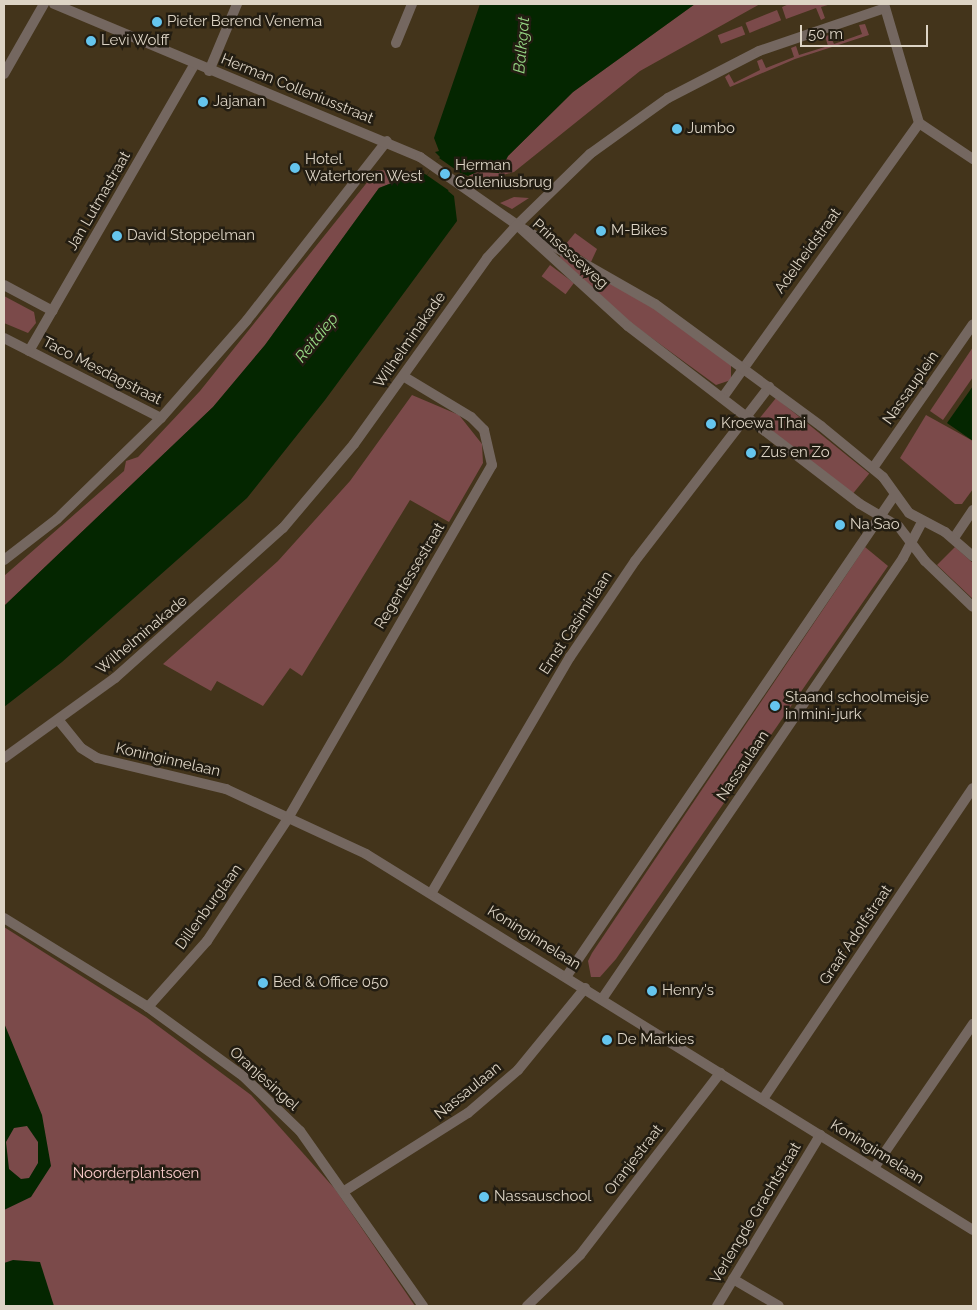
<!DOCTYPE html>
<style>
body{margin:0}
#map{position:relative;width:977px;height:1310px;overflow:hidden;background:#43341b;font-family:Raleway,sans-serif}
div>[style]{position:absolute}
.green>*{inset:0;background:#7b4a4a;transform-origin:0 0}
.water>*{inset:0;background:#042600}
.pier>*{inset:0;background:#43341b;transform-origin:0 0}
.minor>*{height:10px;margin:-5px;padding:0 5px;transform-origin:5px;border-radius:5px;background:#746760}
.tertiary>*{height:10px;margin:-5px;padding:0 5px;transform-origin:5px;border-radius:5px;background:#746760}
.dots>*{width:14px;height:14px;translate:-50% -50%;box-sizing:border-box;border:2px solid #231d12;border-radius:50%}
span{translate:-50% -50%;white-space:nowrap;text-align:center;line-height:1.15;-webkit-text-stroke:5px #231d12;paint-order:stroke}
.poi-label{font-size:15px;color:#ddd4c5}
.left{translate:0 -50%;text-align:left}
.street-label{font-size:15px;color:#ddd4c5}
.park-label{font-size:15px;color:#f8cac9}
.water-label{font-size:16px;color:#97d885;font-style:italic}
.frame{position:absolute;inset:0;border:5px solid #ddd4c5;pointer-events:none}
.scale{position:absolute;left:800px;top:25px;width:128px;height:22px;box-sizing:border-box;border:2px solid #ddd4c5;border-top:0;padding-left:6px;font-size:15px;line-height:18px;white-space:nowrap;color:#ddd4c5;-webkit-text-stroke:4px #231d12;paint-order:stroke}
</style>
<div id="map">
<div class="green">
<i style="clip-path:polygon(695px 4px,760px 4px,640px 71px,514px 172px,492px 178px,468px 176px,479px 171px,499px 173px,508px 156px,573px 92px)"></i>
<i style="clip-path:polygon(789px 4px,831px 4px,821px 7px,825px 18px,821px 20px,816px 8px,786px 19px,782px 7px)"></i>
<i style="left:777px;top:10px;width:11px;height:34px;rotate:68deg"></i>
<i style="clip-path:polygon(865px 24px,869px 35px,795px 59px,730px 87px,725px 77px,729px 74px,734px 83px,760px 70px,757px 61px,762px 59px,766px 68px,794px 57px,791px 48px,796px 46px,799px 55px,828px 46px,825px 36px,830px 35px,834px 44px,862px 34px,859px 25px)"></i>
<i style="left:742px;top:26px;width:9px;height:26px;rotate:69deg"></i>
<i style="clip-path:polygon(377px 170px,420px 172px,379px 188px,265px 345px,213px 407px,4px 606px,4px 576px,124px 471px,126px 461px,138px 457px,200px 391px)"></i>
<i style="clip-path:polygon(514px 197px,529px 198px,512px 209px,500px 203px)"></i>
<i style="clip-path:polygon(575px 233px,597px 249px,591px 262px,565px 245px)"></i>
<i style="clip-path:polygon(561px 255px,653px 307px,731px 365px,731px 380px,716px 385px,631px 323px,559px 258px)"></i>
<i style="left:550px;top:265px;width:30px;height:14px;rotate:37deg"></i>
<i style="clip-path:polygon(4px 296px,34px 312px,36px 323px,28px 333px,4px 323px)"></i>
<i style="clip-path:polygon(973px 347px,973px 377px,943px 420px,930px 411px)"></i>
<i style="clip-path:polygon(412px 395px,459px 415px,482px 444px,483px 463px,449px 522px,410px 500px,302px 676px,290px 668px,263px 706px,217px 681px,211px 691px,163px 664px,278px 561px,350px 481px)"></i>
<i style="left:776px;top:398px;width:120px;height:28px;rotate:39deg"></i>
<i style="clip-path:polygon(926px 415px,973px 441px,973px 489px,962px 504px,955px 504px,900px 458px)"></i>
<i style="clip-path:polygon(865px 547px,888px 566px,616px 959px,600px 977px,591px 977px,588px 961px,592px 953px)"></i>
<i style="clip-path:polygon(955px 547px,973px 563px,973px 599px,937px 565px)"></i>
<i style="clip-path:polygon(4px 927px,146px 1017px,251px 1095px,335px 1189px,415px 1306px,4px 1306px)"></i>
</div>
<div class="water">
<i style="clip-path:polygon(480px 4px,695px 4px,573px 92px,508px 156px,499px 173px,479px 171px,468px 176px,461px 173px,448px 191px,454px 196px,457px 221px,325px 400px,247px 498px,62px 662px,4px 707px,4px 606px,213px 407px,265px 345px,379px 188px,420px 172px,427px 175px,440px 157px,435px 152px,439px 151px,434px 138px)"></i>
<i style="clip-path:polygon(973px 386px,973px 441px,947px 423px)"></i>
<i style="clip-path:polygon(evenodd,4px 1023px,42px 1115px,51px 1166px,31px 1197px,4px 1210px,4px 1023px,27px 1126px,38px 1142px,38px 1163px,29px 1178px,21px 1179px,9px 1169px,6px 1142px,14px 1128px,27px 1126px)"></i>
<i style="clip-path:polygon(13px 1260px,40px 1262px,54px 1306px,4px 1306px,4px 1263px)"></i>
</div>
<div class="pier">
<i style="left:439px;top:158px;width:28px;height:21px;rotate:35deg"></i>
</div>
<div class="minor">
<i style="left:884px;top:4px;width:124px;rotate:73.6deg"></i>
<i style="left:919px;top:123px;width:65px;rotate:33.7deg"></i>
<i style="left:396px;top:43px;width:42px;rotate:-67.7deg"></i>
<i style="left:209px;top:71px;width:73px;rotate:-67.3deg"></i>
<i style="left:4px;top:74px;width:81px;rotate:-60.3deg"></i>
<i style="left:517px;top:225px;width:102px;rotate:-44.2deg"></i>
<i style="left:590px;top:154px;width:96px;rotate:-35.7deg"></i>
<i style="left:668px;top:98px;width:102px;rotate:-27.3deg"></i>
<i style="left:759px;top:51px;width:133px;rotate:-18.8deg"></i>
<i style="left:4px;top:285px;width:55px;rotate:28deg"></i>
<i style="left:4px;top:338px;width:176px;rotate:27deg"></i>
<i style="left:29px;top:351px;width:330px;rotate:-60deg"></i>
<i style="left:723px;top:397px;width:337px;rotate:-54.4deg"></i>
<i style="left:873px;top:468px;width:175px;rotate:-55.2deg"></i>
<i style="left:954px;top:538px;width:34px;rotate:-56deg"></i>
<i style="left:4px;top:560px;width:67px;rotate:-37.7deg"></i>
<i style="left:57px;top:519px;width:145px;rotate:-44.2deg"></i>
<i style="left:161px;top:418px;width:130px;rotate:-48.7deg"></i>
<i style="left:247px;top:320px;width:227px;rotate:-52deg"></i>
<i style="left:60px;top:722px;width:33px;rotate:51deg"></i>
<i style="left:81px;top:748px;width:19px;rotate:32deg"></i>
<i style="left:97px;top:758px;width:133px;rotate:13.5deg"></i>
<i style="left:226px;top:789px;width:154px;rotate:24.9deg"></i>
<i style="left:366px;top:854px;width:714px;rotate:31.78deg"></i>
<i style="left:432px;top:892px;width:273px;rotate:-59.6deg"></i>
<i style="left:570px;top:657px;width:116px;rotate:-55.9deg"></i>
<i style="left:635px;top:561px;width:220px;rotate:-52.4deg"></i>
<i style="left:4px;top:918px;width:169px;rotate:31.7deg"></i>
<i style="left:148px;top:1007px;width:117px;rotate:36deg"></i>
<i style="left:243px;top:1076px;width:79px;rotate:44deg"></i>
<i style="left:300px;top:1131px;width:214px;rotate:54.9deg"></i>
<i style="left:566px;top:977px;width:582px;rotate:-55.71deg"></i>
<i style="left:602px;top:999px;width:534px;rotate:-55.68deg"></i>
<i style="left:903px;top:558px;width:41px;rotate:-62.2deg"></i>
<i style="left:148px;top:1007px;width:89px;rotate:-48.2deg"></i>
<i style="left:207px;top:941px;width:145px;rotate:-56.5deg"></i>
<i style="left:287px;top:820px;width:410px;rotate:-60deg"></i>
<i style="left:492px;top:465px;width:36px;rotate:-103deg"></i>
<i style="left:484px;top:430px;width:18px;rotate:-135deg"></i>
<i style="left:471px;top:417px;width:79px;rotate:-148.9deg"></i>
<i style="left:763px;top:1099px;width:375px;rotate:-56deg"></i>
<i style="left:874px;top:1168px;width:175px;rotate:-55.5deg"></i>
<i style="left:346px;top:1190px;width:144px;rotate:-32.3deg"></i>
<i style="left:468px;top:1113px;width:66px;rotate:-40.7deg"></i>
<i style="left:518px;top:1070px;width:106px;rotate:-50.7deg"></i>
<i style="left:733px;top:1279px;width:53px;rotate:30.4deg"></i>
<i style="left:527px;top:1306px;width:74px;rotate:-43.9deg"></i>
<i style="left:580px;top:1255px;width:230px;rotate:-52.4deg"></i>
<i style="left:717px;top:1306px;width:200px;rotate:-58.9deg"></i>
</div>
<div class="tertiary">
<i style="left:54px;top:4px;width:397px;rotate:22.7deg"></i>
<i style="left:420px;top:157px;width:118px;rotate:35deg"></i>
<i style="left:517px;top:225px;width:150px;rotate:42.3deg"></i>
<i style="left:628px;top:326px;width:292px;rotate:37.5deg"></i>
<i style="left:860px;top:504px;width:45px;rotate:30.5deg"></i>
<i style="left:899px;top:527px;width:43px;rotate:52.6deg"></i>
<i style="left:925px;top:561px;width:66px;rotate:43.8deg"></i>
<i style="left:520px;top:227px;width:155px;rotate:29.7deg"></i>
<i style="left:655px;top:304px;width:206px;rotate:36.3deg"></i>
<i style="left:821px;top:426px;width:80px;rotate:39.4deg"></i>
<i style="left:883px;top:477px;width:44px;rotate:54.2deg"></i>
<i style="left:909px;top:513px;width:41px;rotate:27.8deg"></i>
<i style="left:945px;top:532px;width:37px;rotate:41deg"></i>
<i style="left:4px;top:758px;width:137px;rotate:-35.8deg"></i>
<i style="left:115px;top:678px;width:225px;rotate:-41.8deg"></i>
<i style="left:283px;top:528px;width:110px;rotate:-49.8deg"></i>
<i style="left:354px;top:444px;width:229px;rotate:-54.4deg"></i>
<i style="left:487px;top:258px;width:45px;rotate:-47.7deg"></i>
</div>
<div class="dots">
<i style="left:157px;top:22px;background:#65c5ee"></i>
<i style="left:91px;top:41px;background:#65c5ee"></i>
<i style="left:203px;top:102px;background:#65c5ee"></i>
<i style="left:677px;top:129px;background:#65c5ee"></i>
<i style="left:295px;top:168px;background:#65c5ee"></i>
<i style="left:445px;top:174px;background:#65c5ee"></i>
<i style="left:601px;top:231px;background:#65c5ee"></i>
<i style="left:117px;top:236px;background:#65c5ee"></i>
<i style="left:711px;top:424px;background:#65c5ee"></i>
<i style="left:751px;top:453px;background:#65c5ee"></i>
<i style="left:840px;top:525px;background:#65c5ee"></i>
<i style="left:775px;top:706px;background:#65c5ee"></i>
<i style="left:263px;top:983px;background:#65c5ee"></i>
<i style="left:652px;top:991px;background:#65c5ee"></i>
<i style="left:607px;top:1040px;background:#65c5ee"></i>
<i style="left:484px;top:1197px;background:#65c5ee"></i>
</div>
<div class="poi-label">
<span class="left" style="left:167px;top:22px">Pieter Berend Venema</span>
<span class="left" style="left:101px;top:41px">Levi Wolff</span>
<span class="left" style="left:213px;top:102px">Jajanan</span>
<span class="left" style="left:687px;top:129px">Jumbo</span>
<span class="left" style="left:305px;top:168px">Hotel<br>Watertoren West</span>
<span class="left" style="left:455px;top:174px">Herman<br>Colleniusbrug</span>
<span class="left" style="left:611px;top:231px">M-Bikes</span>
<span class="left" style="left:127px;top:236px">David Stoppelman</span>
<span class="left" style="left:721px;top:424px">Kroewa Thai</span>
<span class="left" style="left:761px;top:453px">Zus en Zo</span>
<span class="left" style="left:850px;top:525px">Na Sao</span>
<span class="left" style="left:785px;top:706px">Staand schoolmeisje<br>in mini-jurk</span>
<span class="left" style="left:273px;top:983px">Bed &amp; Office 050</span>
<span class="left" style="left:662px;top:991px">Henry's</span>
<span class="left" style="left:617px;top:1040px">De Markies</span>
<span class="left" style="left:494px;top:1197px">Nassauschool</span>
</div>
<div class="street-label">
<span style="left:297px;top:89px;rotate:22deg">Herman Colleniusstraat</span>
<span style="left:99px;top:201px;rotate:-60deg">Jan Lutmastraat</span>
<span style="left:808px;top:251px;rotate:-54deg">Adelheidstraat</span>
<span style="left:570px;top:254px;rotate:42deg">Prinsesseweg</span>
<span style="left:410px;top:340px;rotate:-55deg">Wilhelminakade</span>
<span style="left:102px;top:371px;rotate:27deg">Taco Mesdagstraat</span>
<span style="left:911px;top:388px;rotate:-55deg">Nassauplein</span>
<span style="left:410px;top:576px;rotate:-59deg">Regentessestraat</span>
<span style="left:576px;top:623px;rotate:-57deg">Ernst Casimirlaan</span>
<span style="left:142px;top:635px;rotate:-40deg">Wilhelminakade</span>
<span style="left:168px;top:760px;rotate:13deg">Koninginnelaan</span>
<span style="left:743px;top:766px;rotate:-56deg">Nassaulaan</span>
<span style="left:209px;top:907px;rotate:-54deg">Dillenburglaan</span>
<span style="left:856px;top:935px;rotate:-56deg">Graaf Adolfstraat</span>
<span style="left:534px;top:938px;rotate:32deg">Koninginnelaan</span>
<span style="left:264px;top:1079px;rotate:42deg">Oranjesingel</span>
<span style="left:468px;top:1091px;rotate:-39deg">Nassaulaan</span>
<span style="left:877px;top:1152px;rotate:32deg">Koninginnelaan</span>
<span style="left:634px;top:1160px;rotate:-52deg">Oranjestraat</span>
<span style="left:756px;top:1213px;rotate:-59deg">Verlengde Grachtstraat</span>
</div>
<div class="park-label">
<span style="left:136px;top:1174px">Noorderplantsoen</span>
</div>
<div class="water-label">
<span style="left:522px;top:45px;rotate:-85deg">Balkgat</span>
<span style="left:317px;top:338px;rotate:-51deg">Reitdiep</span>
</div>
<div class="frame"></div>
<div class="scale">50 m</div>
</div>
